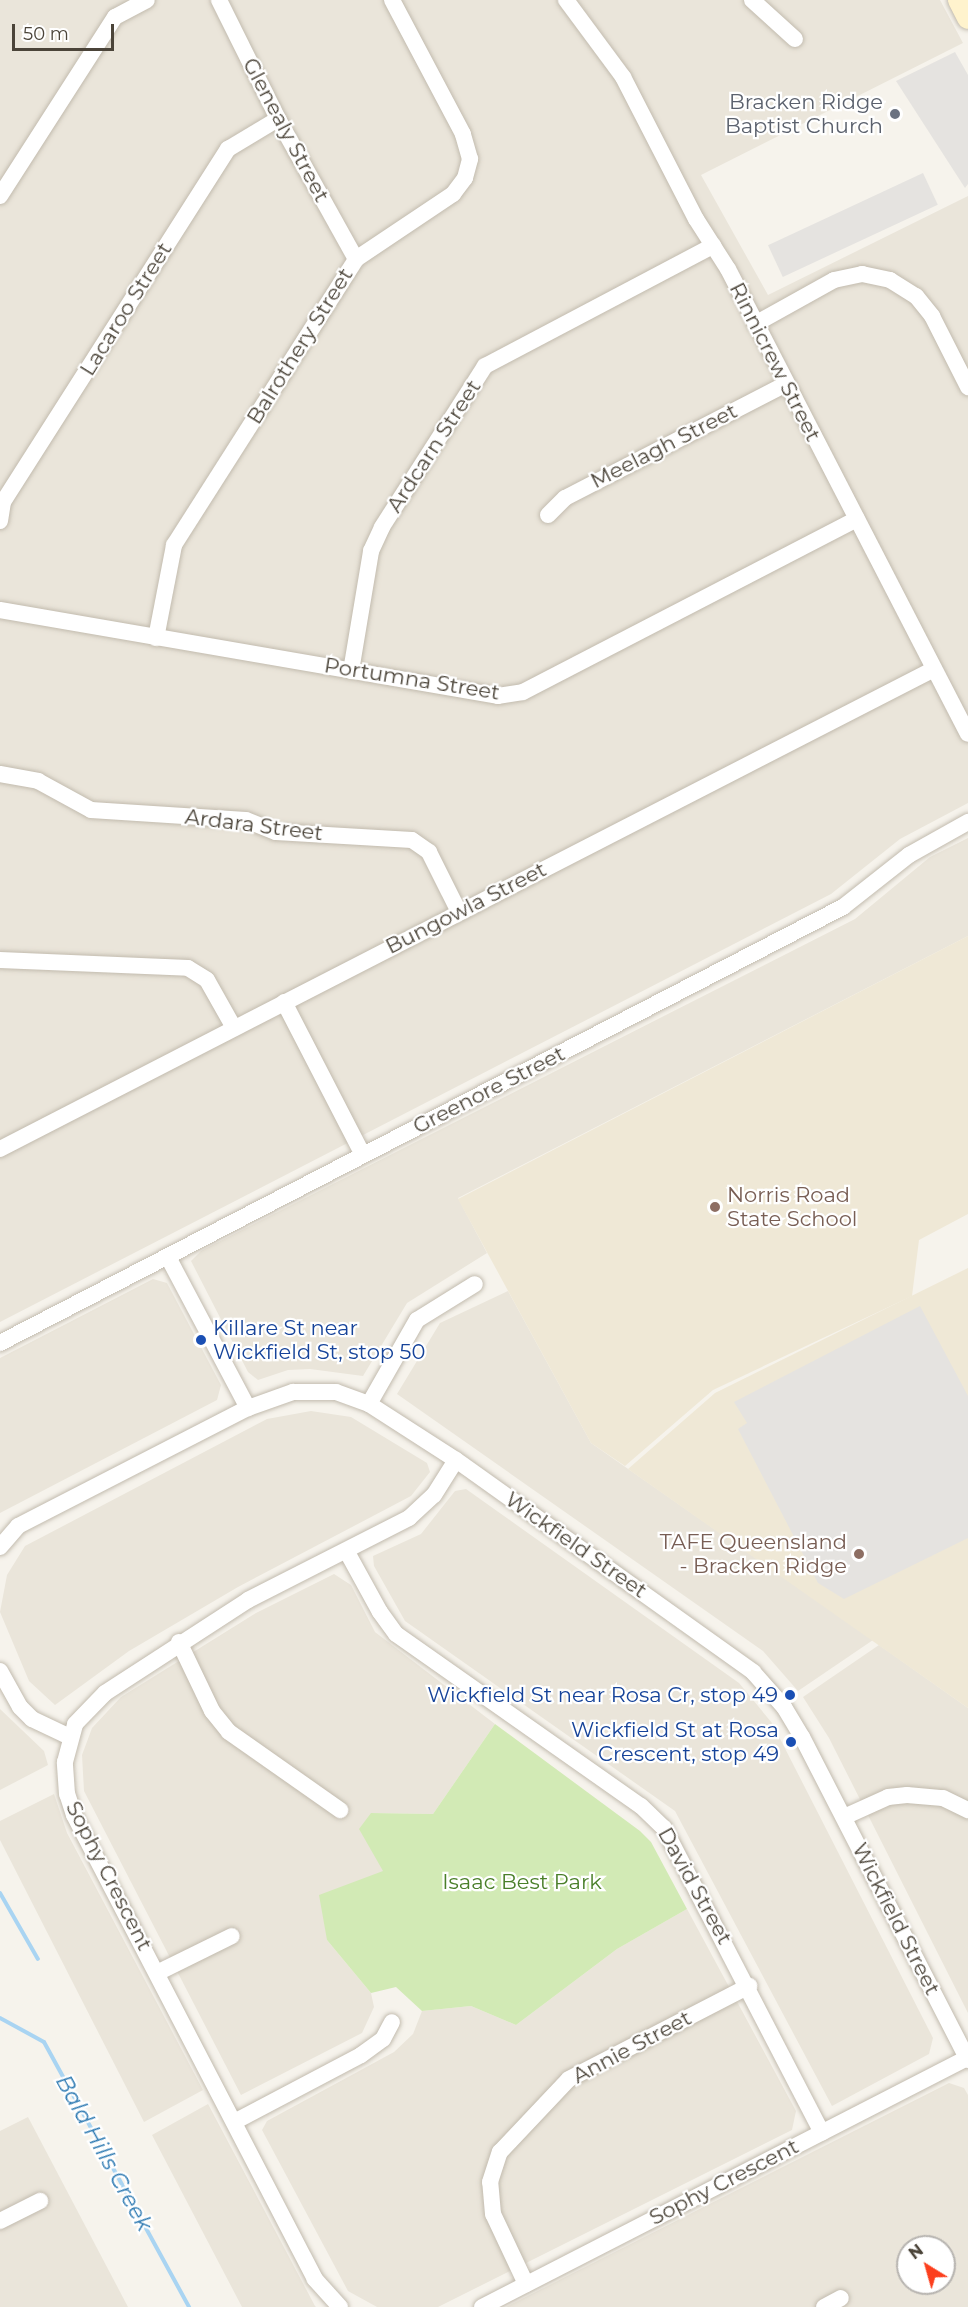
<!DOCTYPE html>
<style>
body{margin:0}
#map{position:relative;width:968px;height:2307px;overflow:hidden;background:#f6f3ec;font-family:Montserrat,sans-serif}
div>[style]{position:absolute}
.residential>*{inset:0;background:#eae5da}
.education>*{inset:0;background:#efe8d6}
.green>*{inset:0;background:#d2eab5}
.parking>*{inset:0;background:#e5e3e0;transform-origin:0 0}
.stream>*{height:4px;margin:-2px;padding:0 2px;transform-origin:2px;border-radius:2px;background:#a9d4f2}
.roads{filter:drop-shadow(0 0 2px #c2bbae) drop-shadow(0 0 2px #c2bbae)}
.minor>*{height:16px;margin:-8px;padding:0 8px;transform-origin:8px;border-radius:8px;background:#fff}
.secondary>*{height:22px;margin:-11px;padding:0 11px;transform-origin:11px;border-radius:11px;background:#fff3cd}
.dots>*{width:16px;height:16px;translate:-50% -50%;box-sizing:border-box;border:3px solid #fff;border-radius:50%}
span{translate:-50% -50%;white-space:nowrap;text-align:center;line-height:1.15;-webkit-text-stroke:4.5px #fff;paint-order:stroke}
.worship-label{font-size:21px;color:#5b616d}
.right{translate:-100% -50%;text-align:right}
.street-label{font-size:21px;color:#4b4439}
.education-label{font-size:21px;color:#785e54}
.left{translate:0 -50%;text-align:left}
.transit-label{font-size:21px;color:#164399}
.park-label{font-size:21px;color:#4a7f2a}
.water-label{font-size:22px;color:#2e7ab2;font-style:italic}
.north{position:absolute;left:896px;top:2235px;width:60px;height:60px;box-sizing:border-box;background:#fff;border:2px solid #b7b4b0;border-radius:50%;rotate:323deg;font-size:16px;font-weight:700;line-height:24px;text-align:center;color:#4b4439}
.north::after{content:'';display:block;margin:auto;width:21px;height:27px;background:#fc3f1d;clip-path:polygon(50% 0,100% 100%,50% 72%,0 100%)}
.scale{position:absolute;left:12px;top:24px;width:102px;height:27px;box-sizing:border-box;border:3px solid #4b4439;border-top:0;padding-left:8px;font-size:18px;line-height:21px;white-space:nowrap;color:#4b4439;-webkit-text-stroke:4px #fff;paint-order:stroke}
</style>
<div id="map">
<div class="residential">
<i style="clip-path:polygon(0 0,940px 0,963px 43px,701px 175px,768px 295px,968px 196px,968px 803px,900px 839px,831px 894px,0 1322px)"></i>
<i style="clip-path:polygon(968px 838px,968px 936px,458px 1198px,487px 1253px,407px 1303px,363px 1376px,310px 1369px,288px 1370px,258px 1380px,248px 1372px,191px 1261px,201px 1251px,855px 919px,930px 857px)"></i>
<i style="clip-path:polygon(153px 1279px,167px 1283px,221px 1385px,217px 1400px,0 1513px,0 1358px)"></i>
<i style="clip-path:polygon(508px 1291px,591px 1443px,873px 1640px,798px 1691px,763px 1651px,397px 1394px,440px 1323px)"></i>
<i style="clip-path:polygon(311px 1411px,351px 1417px,427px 1463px,430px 1472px,411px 1496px,238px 1587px,129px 1651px,55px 1705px,29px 1681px,0 1612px,7px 1575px,25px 1546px,267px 1419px)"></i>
<i style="clip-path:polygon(466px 1489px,739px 1683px,772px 1723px,933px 2038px,929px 2054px,832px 2106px,675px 1811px,405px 1621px,374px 1566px,373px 1556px,421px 1534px,455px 1491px)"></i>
<i style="clip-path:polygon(334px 1574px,351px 1585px,375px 1632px,495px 1724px,433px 1814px,371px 1813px,384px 1871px,327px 1940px,371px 1993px,374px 2007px,362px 2033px,241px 2095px,84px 1791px,82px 1755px,92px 1728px,121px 1697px,256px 1613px)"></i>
<i style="clip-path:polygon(879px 1645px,968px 1708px,968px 2013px,829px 1738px,803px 1697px)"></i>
<i style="clip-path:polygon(0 1709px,44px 1751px,48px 1765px,0 1790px)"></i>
<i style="clip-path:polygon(54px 1794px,67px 1833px,203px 2090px,144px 2122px,0 1840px,0 1821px)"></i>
<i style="clip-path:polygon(687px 1909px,796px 2111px,792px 2130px,438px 2307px,377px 2307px,348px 2291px,262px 2130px,267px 2121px,394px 2052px,413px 2034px,422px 2011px,471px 2006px,516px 2025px,617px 1949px)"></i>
<i style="clip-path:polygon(evenodd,949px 2083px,964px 2088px,968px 2095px,968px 2307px,506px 2307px,949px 2083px,908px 2247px,944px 2247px,944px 2283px,908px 2283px,908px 2247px)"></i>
<i style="clip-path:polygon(208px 2104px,315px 2306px,316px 2307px,242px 2307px,152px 2135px)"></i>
<i style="clip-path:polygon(28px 2117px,128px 2307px,0 2307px,0 2131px)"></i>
</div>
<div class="education">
<i style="clip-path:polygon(968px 936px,968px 1214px,919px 1240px,912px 1296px,713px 1390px,625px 1466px,591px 1443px,458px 1199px)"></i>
<i style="clip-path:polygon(968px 1268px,968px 1708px,628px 1469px,715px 1393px)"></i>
</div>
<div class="green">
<i style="clip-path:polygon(495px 1724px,640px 1831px,651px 1842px,687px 1909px,617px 1949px,516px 2025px,471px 2006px,422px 2011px,396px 1987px,371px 1993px,327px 1940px,319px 1895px,383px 1871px,359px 1829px,371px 1813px,433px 1814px)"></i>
</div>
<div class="parking">
<i style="clip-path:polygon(955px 52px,968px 75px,968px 184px,965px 188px,896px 81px)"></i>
<i style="left:923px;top:173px;width:35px;height:171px;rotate:65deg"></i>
<i style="clip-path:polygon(920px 1306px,968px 1396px,968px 1538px,844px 1599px,818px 1583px,738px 1429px,747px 1423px,734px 1402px)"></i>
</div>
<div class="stream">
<i style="left:0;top:1893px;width:76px;rotate:60.1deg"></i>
<i style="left:0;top:2018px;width:50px;rotate:28.6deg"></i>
<i style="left:44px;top:2042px;width:302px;rotate:61.3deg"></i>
</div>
<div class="roads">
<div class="minor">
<i style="left:219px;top:0;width:133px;rotate:63.6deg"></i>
<i style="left:278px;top:119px;width:160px;rotate:60.9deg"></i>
<i style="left:566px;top:0;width:96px;rotate:53.5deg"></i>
<i style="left:623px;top:77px;width:160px;rotate:62.8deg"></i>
<i style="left:696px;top:219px;width:59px;rotate:57.4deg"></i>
<i style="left:728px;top:269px;width:523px;rotate:62.7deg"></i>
<i style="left:752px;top:0;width:58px;rotate:42.2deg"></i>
<i style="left:0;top:196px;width:213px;rotate:-57.3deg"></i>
<i style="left:115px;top:17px;width:36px;rotate:-28deg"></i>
<i style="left:755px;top:324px;width:90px;rotate:-29.1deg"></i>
<i style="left:834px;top:280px;width:29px;rotate:-12deg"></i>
<i style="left:862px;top:274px;width:29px;rotate:12deg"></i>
<i style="left:890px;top:280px;width:31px;rotate:32deg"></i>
<i style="left:916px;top:296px;width:26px;rotate:51deg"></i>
<i style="left:932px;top:316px;width:80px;rotate:63.1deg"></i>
<i style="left:548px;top:515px;width:24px;rotate:-45deg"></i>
<i style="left:565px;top:498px;width:249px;rotate:-27.3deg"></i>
<i style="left:0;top:521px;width:19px;rotate:-81deg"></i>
<i style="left:3px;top:502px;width:419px;rotate:-57.5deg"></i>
<i style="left:228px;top:149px;width:58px;rotate:-31deg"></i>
<i style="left:0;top:610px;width:505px;rotate:9.8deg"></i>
<i style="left:498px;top:696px;width:25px;rotate:-9deg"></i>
<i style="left:523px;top:692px;width:376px;rotate:-27.4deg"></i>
<i style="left:156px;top:638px;width:95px;rotate:-79deg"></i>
<i style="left:174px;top:545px;width:339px;rotate:-57.5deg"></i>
<i style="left:356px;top:259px;width:117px;rotate:-33.8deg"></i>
<i style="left:453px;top:194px;width:20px;rotate:-53deg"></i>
<i style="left:465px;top:178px;width:20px;rotate:-75deg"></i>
<i style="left:470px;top:159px;width:26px;rotate:-106deg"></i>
<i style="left:463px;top:134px;width:152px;rotate:-117.9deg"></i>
<i style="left:351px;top:671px;width:122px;rotate:-80.5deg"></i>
<i style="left:371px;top:551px;width:26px;rotate:-65deg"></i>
<i style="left:382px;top:527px;width:191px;rotate:-57.4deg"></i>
<i style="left:485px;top:366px;width:258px;rotate:-27.8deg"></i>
<i style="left:0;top:774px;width:39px;rotate:10deg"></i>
<i style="left:38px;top:781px;width:60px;rotate:28.7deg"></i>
<i style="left:91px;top:810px;width:155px;rotate:3.7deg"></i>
<i style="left:246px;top:820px;width:32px;rotate:22deg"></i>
<i style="left:276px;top:832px;width:136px;rotate:3.4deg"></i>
<i style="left:412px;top:840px;width:21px;rotate:35deg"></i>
<i style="left:429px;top:852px;width:67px;rotate:63.4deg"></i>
<i style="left:0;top:960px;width:188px;rotate:2.4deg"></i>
<i style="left:188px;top:968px;width:22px;rotate:32deg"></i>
<i style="left:207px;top:980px;width:55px;rotate:60.6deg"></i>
<i style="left:284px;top:1002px;width:172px;rotate:62.7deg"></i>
<i style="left:0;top:1149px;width:1050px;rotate:-27.2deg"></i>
<i style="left:168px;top:1257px;width:171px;rotate:62.1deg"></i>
<i style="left:0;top:1343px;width:949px;rotate:-27.35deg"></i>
<i style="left:843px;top:907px;width:84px;rotate:-38.2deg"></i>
<i style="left:909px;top:855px;width:68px;rotate:-29.2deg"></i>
<i style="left:369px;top:1404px;width:97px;rotate:-60.3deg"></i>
<i style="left:417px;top:1320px;width:68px;rotate:-31.8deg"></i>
<i style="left:0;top:1547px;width:28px;rotate:-49deg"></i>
<i style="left:18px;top:1526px;width:259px;rotate:-27.2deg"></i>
<i style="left:248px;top:1408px;width:48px;rotate:-19.6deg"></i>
<i style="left:293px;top:1392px;width:43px"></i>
<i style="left:336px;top:1392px;width:35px;rotate:20deg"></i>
<i style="left:369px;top:1404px;width:103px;rotate:32.8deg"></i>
<i style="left:456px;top:1460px;width:365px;rotate:35.5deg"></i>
<i style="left:753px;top:1672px;width:47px;rotate:48.5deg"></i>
<i style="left:784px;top:1707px;width:35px;rotate:59deg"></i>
<i style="left:802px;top:1737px;width:363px;rotate:62.8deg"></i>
<i style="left:347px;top:1552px;width:68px;rotate:61.2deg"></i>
<i style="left:380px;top:1612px;width:27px;rotate:54deg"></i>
<i style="left:396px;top:1634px;width:299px;rotate:35.1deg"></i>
<i style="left:641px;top:1806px;width:32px;rotate:44deg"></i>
<i style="left:664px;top:1828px;width:343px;rotate:62.6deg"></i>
<i style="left:179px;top:1642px;width:76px;rotate:64.4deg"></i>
<i style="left:212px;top:1711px;width:27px;rotate:51deg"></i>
<i style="left:229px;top:1732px;width:136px;rotate:35.1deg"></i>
<i style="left:0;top:1671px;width:41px;rotate:60.9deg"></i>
<i style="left:20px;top:1707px;width:17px;rotate:45deg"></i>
<i style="left:32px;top:1719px;width:42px;rotate:25.3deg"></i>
<i style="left:844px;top:1817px;width:48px;rotate:-24.4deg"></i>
<i style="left:888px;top:1797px;width:19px;rotate:-6deg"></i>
<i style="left:907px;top:1795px;width:36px;rotate:5deg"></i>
<i style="left:943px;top:1798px;width:28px;rotate:26deg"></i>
<i style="left:159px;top:1972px;width:81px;rotate:-26.3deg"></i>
<i style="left:236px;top:2121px;width:141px;rotate:-27.8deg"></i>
<i style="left:361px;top:2055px;width:27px;rotate:-36deg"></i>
<i style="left:383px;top:2039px;width:19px;rotate:-62deg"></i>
<i style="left:0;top:2221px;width:45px;rotate:-26.6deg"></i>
<i style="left:526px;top:2284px;width:77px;rotate:-115.2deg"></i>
<i style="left:493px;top:2214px;width:32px;rotate:-95deg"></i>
<i style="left:490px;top:2182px;width:32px;rotate:-72deg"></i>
<i style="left:500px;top:2152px;width:100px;rotate:-46.6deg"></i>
<i style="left:569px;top:2079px;width:203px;rotate:-27.3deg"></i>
<i style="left:340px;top:2307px;width:38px;rotate:-132deg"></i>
<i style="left:315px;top:2279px;width:523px;rotate:-117.45deg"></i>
<i style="left:74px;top:1815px;width:22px;rotate:-108deg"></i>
<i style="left:67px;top:1794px;width:32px;rotate:-94deg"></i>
<i style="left:65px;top:1762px;width:39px;rotate:-75deg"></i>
<i style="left:75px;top:1724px;width:43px;rotate:-45.9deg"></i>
<i style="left:105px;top:1693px;width:171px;rotate:-33deg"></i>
<i style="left:248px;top:1600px;width:181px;rotate:-27deg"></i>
<i style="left:409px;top:1518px;width:34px;rotate:-43deg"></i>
<i style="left:434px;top:1495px;width:41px;rotate:-57.8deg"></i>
<i style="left:482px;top:2307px;width:545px;rotate:-27.18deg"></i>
<i style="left:824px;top:2307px;width:19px;rotate:-28deg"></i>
</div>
<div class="secondary">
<i style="left:959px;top:0;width:20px;rotate:63deg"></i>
</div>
</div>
<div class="dots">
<i style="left:895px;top:114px;background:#6b7280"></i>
<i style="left:715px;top:1207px;background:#8d6e63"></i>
<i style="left:201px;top:1340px;background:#1a4fb4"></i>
<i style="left:859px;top:1554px;background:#8d6e63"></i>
<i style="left:790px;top:1695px;background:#1a4fb4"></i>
<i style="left:791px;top:1742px;background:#1a4fb4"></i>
</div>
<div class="worship-label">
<span class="right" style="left:883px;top:114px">Bracken Ridge<br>Baptist Church</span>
</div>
<div class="street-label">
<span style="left:286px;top:130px;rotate:62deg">Glenealy Street</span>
<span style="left:126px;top:309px;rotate:-58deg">Lacaroo Street</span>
<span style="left:300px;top:346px;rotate:-58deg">Balrothery Street</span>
<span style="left:775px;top:362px;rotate:63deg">Rinnicrew Street</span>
<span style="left:434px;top:446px;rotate:-57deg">Ardcarn Street</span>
<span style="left:664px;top:446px;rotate:-27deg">Meelagh Street</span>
<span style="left:412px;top:679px;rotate:9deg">Portumna Street</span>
<span style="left:254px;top:825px;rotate:7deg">Ardara Street</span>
<span style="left:466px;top:908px;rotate:-27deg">Bungowla Street</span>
<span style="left:489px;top:1090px;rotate:-27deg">Greenore Street</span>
<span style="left:576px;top:1545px;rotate:35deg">Wickfield Street</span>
<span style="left:109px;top:1876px;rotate:63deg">Sophy Crescent</span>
<span style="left:695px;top:1886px;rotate:61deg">David Street</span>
<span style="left:896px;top:1919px;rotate:63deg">Wickfield Street</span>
<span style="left:632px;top:2047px;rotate:-28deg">Annie Street</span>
<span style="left:724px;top:2182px;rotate:-27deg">Sophy Crescent</span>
</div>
<div class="education-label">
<span class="left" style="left:727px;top:1207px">Norris Road<br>State School</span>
<span class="right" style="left:847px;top:1554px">TAFE Queensland<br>- Bracken Ridge</span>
</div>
<div class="transit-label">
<span class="left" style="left:213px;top:1340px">Killare St near<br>Wickfield St, stop 50</span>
<span class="right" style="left:778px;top:1695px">Wickfield St near Rosa Cr, stop 49</span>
<span class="right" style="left:779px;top:1742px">Wickfield St at Rosa<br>Crescent, stop 49</span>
</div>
<div class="park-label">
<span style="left:522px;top:1882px">Isaac Best Park</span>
</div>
<div class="water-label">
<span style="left:104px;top:2153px;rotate:61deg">Bald Hills Creek</span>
</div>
<div class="north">N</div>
<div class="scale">50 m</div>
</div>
